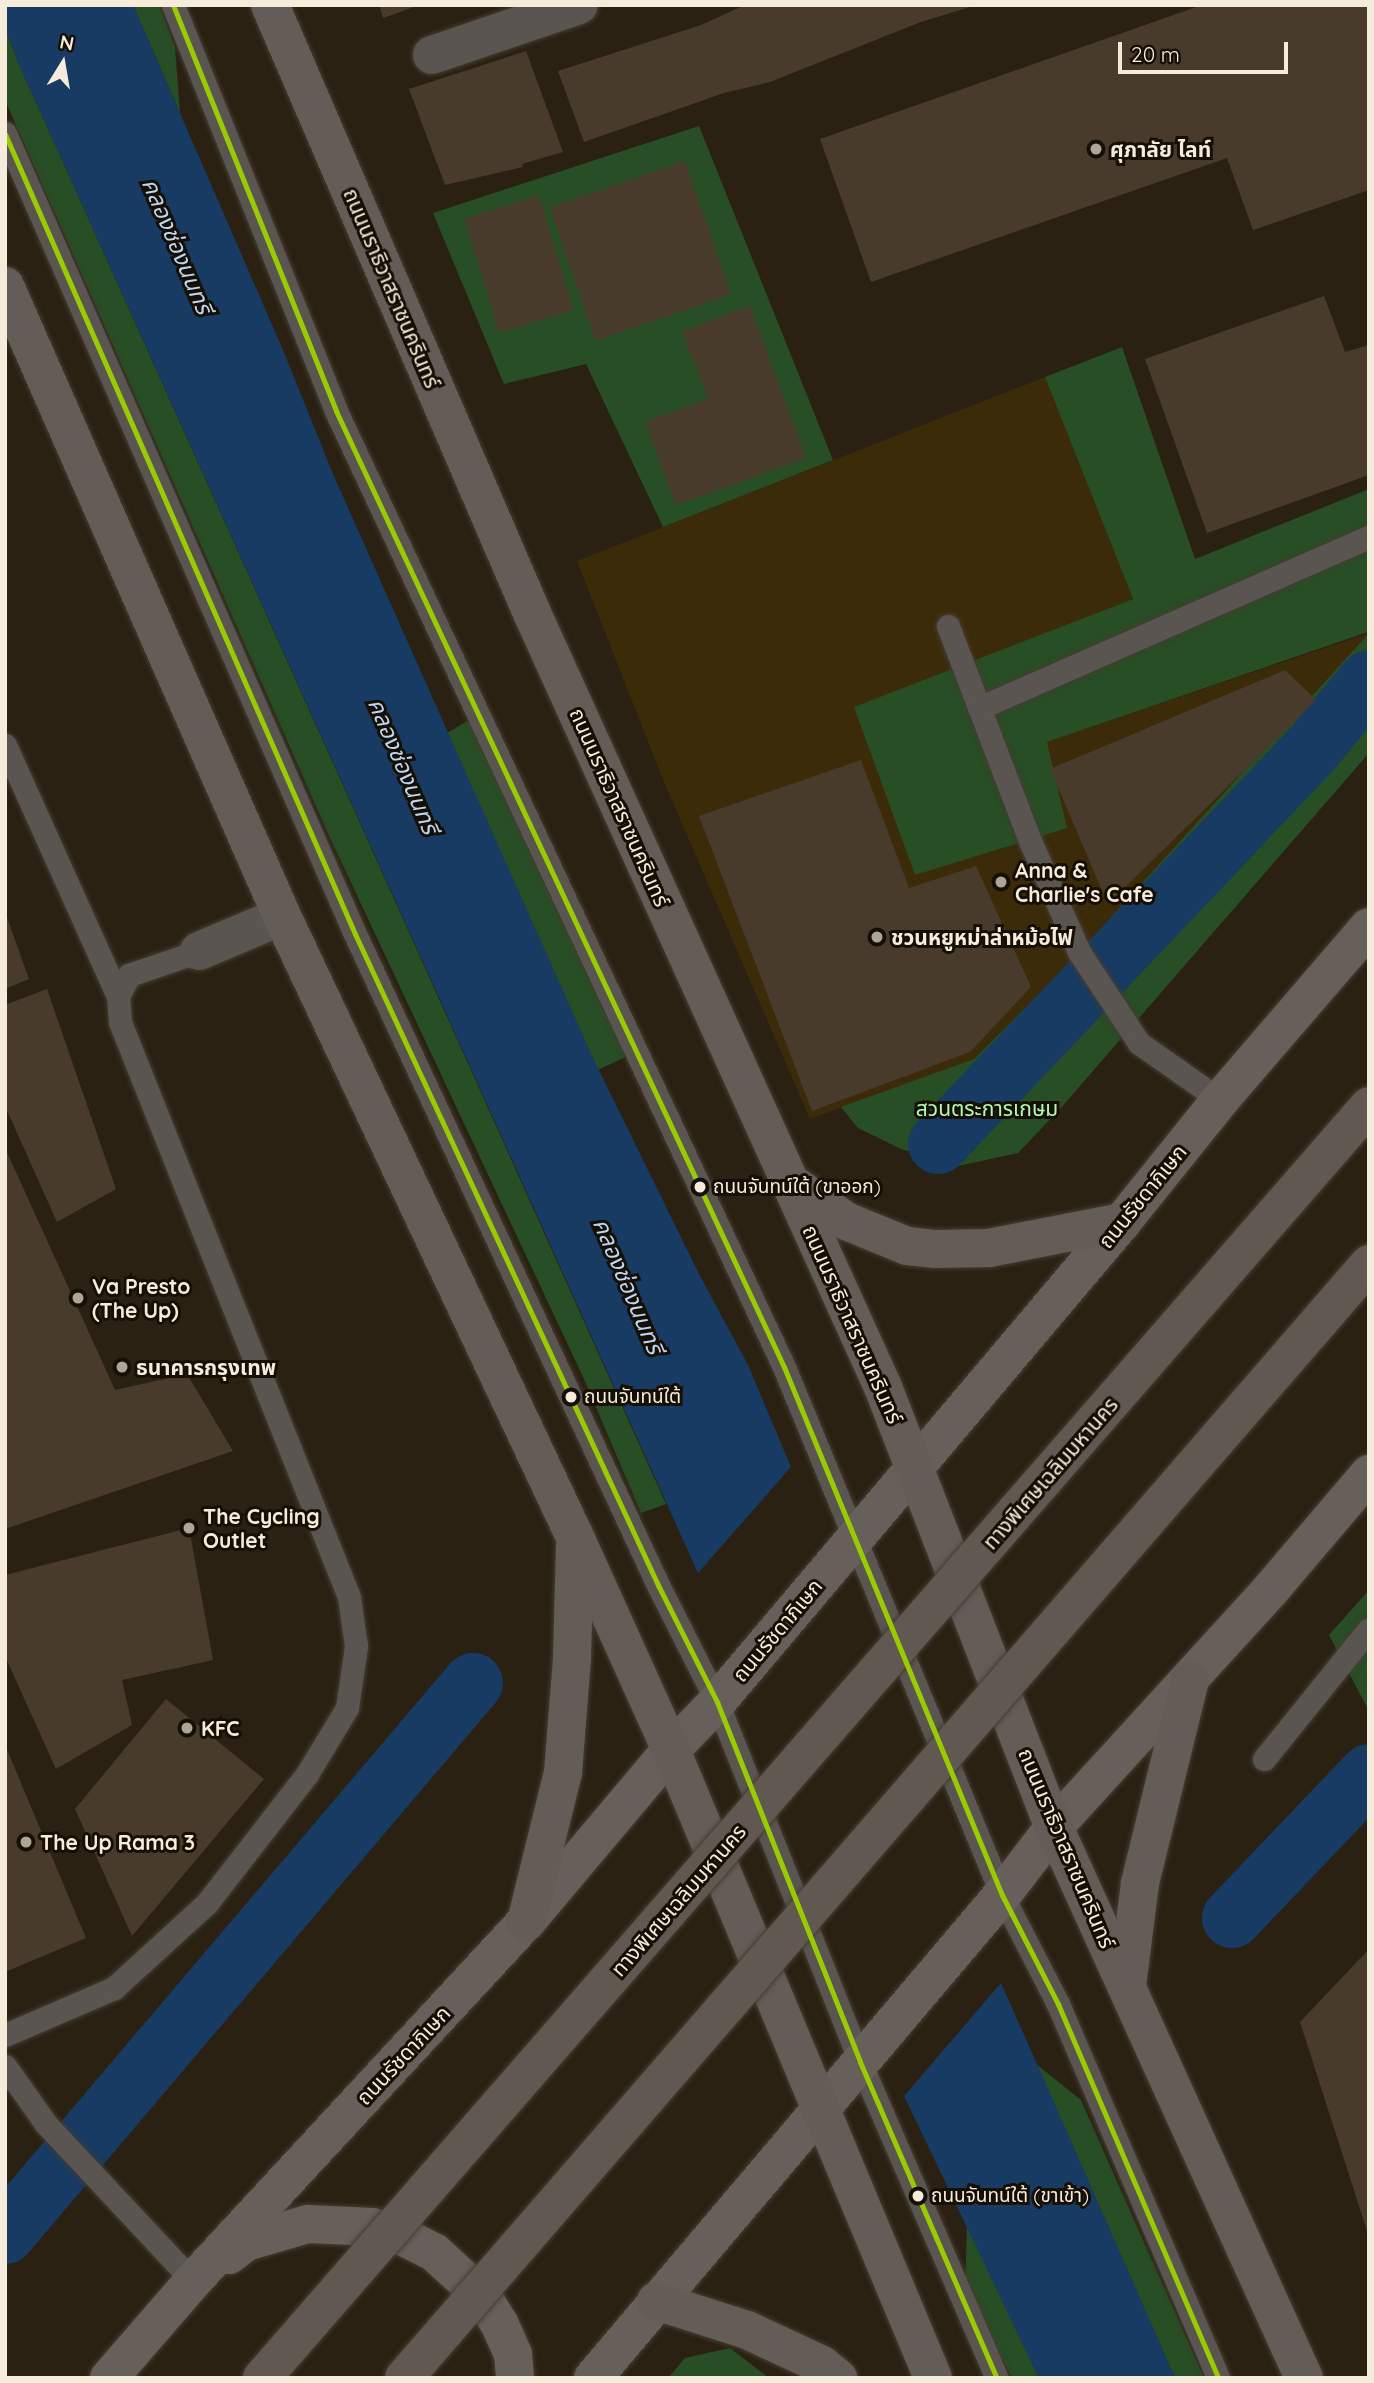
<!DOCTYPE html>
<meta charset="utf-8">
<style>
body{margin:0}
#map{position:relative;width:1374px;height:2383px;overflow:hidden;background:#2a2113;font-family:Quicksand,"Noto Sans Thai",sans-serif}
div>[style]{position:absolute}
.built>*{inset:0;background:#3c2b09}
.green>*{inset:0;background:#274e25}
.water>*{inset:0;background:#173b63}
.canal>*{height:60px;margin:-30px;padding:0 30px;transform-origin:30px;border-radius:30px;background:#173b63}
.building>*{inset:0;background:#493b2c;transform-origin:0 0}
.roads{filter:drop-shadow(0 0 2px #453d31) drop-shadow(0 0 2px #453d31)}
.lane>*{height:23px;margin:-11.5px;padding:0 11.5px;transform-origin:11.5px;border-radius:11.5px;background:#5a5551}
.street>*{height:38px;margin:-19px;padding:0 19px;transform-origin:19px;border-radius:19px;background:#5a5551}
.secondary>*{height:38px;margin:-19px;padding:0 19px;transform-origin:19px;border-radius:19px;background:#665f5a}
.primary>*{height:38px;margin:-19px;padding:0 19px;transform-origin:19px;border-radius:19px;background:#645c56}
.bridges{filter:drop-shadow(0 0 2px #453d31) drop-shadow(0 0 2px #453d31)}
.highway-bridge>*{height:38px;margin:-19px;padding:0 19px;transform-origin:19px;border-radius:19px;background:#615851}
.bus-1>*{height:5px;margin:-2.5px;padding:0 2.5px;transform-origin:2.5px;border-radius:2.5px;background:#9c0}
.dots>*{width:19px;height:19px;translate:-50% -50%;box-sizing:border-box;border:4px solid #160f05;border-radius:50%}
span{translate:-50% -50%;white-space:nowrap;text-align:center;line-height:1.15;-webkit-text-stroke:6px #160f05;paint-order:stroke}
.bus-label{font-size:19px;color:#f6ecdc}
.left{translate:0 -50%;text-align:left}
.poi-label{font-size:21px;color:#f6ecdc;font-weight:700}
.street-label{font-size:21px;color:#f6ecdc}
.park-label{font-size:21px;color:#b2fab2}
.water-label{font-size:23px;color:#bed6f3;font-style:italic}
.frame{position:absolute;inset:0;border:7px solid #f6ecdc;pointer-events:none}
.north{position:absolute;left:28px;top:28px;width:70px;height:70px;-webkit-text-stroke:5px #160f05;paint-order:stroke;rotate:11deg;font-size:19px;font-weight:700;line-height:28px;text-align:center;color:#f6ecdc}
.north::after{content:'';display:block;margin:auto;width:24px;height:32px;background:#f6ecdc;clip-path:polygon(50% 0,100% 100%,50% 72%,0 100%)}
.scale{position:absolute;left:1118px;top:42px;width:170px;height:32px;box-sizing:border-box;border:4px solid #f6ecdc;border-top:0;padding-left:9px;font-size:21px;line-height:24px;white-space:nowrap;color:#f6ecdc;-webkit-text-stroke:5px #160f05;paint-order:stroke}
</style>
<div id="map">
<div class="built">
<i style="clip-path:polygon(1045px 377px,1133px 599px,854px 708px,1047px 742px,1369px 633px,1063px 970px,974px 1059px,810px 1119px,664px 782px,577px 561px)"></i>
</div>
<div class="green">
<i style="clip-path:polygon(133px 5px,159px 5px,175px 47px,180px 113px)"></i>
<i style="clip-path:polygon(5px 27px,18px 62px,666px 1504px,641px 1513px,583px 1377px,330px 838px,5px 100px)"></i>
<i style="clip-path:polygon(699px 126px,833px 460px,663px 527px,586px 364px,504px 384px,433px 213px)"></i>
<i style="clip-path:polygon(1122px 347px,1195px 559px,1369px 489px,1368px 632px,1047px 742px,1067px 828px,915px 875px,854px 707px,1133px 599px,1045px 377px)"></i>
<i style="clip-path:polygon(1369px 633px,1369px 753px,1060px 1109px,1018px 1153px,958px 1166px,901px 1149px,858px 1128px,841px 1107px,974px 1059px,1063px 970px)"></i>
<i style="clip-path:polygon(471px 719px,627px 1056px,598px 1070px,447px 733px)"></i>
<i style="clip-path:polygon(1369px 1590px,1369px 1711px,1329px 1635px)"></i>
<i style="clip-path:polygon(1036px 2064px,1081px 2100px,1204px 2378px,1175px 2378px)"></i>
<i style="clip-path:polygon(967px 2226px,1039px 2378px,1012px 2378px,965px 2289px)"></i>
<i style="clip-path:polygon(730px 2348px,769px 2378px,668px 2378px,685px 2358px)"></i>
</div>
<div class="water">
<i style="clip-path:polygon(5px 5px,133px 5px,283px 350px,333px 474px,592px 1056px,699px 1274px,748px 1365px,791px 1467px,698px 1573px,18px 62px,5px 27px)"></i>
<i style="clip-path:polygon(1001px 1983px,1053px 2100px,1175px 2378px,1039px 2378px,904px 2096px)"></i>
</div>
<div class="canal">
<i style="left:938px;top:1144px;width:544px;rotate:-46.56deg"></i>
<i style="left:1312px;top:749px;width:89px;rotate:-50.4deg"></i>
<i style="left:1232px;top:1918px;width:199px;rotate:-46.4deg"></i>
<i style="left:5px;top:2234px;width:723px;rotate:-49.66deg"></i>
</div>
<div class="building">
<i style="clip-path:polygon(379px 5px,417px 5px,417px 6px,383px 18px)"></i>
<i style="clip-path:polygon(745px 5px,973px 5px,973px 6px,921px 22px,770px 82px,724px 93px,584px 142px,558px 71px,701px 25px)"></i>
<i style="clip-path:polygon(1202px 5px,1369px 5px,1369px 190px,1253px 230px,1227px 158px,871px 282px,820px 139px)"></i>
<i style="clip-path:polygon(526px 51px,563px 152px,522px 164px,523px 167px,445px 185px,409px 89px)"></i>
<i style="left:685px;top:161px;width:141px;height:143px;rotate:71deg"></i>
<i style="left:539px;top:196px;width:119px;height:78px;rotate:73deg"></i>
<i style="clip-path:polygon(1324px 296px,1345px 352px,1369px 345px,1369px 475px,1207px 533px,1145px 359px)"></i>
<i style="clip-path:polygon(750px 306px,806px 458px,676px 505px,645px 422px,708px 399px,682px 331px)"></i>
<i style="clip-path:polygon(1285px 670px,1316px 700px,1108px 904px,1050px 769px)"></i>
<i style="clip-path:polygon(861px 760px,909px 888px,976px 866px,1031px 987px,970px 1052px,812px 1111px,699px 816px)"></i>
<i style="clip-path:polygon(5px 912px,29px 979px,5px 989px)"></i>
<i style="clip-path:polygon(47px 989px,116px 1189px,57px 1222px,5px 1106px,5px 1005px)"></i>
<i style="clip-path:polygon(5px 1148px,115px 1390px,187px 1374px,233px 1451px,5px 1529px)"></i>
<i style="clip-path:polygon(189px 1528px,213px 1660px,122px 1680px,132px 1725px,56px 1769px,5px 1656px,5px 1575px)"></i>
<i style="clip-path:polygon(166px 1699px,264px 1779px,132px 1936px,75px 1809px)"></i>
<i style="clip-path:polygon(5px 1745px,86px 1938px,5px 1972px)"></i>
<i style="clip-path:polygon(1369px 1949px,1369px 2234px,1368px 2234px,1300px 2022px)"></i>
</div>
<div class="roads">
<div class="lane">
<i style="left:173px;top:5px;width:437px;rotate:68.1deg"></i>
<i style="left:336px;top:411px;width:1056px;rotate:64.89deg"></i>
<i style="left:784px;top:1367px;width:571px;rotate:67.57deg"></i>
<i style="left:1002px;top:1895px;width:123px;rotate:62.8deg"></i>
<i style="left:1058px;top:2004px;width:407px;rotate:66.8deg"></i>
<i style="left:5px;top:133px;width:874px;rotate:66.4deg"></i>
<i style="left:355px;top:934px;width:718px;rotate:65.04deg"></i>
<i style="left:658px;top:1585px;width:131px;rotate:63.2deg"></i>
<i style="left:717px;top:1702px;width:387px;rotate:68.3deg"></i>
<i style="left:860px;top:2062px;width:344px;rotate:66.6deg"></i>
<i style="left:948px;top:626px;width:232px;rotate:69.1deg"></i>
<i style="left:1031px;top:843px;width:119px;rotate:66.2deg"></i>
<i style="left:1079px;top:952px;width:109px;rotate:56.6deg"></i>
<i style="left:1139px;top:1043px;width:99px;rotate:35.1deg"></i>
<i style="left:979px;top:708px;width:426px;rotate:-23.7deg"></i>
<i style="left:5px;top:745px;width:275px;rotate:65.8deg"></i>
<i style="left:1264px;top:1759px;width:167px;rotate:-51.1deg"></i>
<i style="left:5px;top:2035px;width:119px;rotate:-23.3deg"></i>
<i style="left:114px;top:1988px;width:126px;rotate:-42.4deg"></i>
<i style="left:207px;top:1903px;width:163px;rotate:-52.2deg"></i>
<i style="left:307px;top:1774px;width:77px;rotate:-58.8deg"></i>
<i style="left:347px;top:1708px;width:63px;rotate:-81.7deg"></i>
<i style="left:356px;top:1646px;width:49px;rotate:-98.1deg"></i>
<i style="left:349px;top:1597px;width:619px;rotate:-111.72deg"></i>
<i style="left:120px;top:1022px;width:26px;rotate:-94deg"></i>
<i style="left:118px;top:996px;width:24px;rotate:-62deg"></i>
<i style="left:129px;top:975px;width:74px;rotate:-18.9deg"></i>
<i style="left:5px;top:2066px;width:71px;rotate:54.7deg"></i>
<i style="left:46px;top:2124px;width:215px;rotate:46.9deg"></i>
</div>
<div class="street">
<i style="left:432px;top:55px;width:155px;rotate:-18.8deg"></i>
<i style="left:199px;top:951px;width:90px;rotate:-22.9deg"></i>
</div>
<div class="secondary">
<i style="left:229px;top:2255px;width:21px;rotate:-37deg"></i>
<i style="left:246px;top:2242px;width:65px;rotate:-16.2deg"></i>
<i style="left:308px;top:2224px;width:65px;rotate:2.6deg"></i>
<i style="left:373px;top:2227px;width:33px;rotate:18deg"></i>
<i style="left:404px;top:2237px;width:34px;rotate:27deg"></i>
<i style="left:434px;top:2252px;width:65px;rotate:42.5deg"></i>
<i style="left:482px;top:2296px;width:34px;rotate:58deg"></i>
<i style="left:500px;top:2325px;width:32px;rotate:66deg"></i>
<i style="left:513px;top:2354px;width:24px;rotate:85deg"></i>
<i style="left:109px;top:2378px;width:128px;rotate:-49.1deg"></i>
<i style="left:193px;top:2281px;width:490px;rotate:-47.2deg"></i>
<i style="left:526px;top:1922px;width:225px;rotate:-49.9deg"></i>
<i style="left:671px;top:1750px;width:66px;rotate:-46.2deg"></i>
<i style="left:717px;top:1702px;width:628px;rotate:-49.84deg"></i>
<i style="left:1122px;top:1222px;width:156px;rotate:-51.2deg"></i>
<i style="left:1220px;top:1100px;width:228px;rotate:-49.3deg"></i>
<i style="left:593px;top:2378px;width:633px;rotate:-49.74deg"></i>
<i style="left:1002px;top:1895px;width:86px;rotate:-52.6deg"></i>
<i style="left:1054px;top:1827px;width:323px;rotate:-47.6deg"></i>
<i style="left:1272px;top:1588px;width:150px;rotate:-49.6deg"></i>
</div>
<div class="primary">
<i style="left:270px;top:5px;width:662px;rotate:66.69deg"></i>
<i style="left:532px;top:613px;width:850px;rotate:65.61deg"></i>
<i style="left:883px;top:1387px;width:472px;rotate:68.8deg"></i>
<i style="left:1054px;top:1827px;width:605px;rotate:65.6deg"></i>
<i style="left:5px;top:286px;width:688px;rotate:66.27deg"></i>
<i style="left:282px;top:916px;width:687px;rotate:64.74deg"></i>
<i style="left:575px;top:1537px;width:234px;rotate:65.7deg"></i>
<i style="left:671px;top:1750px;width:680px;rotate:67.35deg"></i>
<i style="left:791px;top:1183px;width:67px;rotate:34.6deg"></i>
<i style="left:846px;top:1221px;width:66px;rotate:22.3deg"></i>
<i style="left:907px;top:1246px;width:29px;rotate:6deg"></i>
<i style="left:936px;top:1249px;width:53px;rotate:-1.1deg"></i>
<i style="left:989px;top:1248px;width:136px;rotate:-11.1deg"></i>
<i style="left:526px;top:1922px;width:154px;rotate:-76.1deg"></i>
<i style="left:563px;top:1773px;width:114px;rotate:-85.5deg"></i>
<i style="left:572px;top:1659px;width:112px;rotate:-88.5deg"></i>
<i style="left:1127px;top:1986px;width:104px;rotate:-82.8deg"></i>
<i style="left:1140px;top:1883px;width:210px;rotate:-76.2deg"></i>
<i style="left:656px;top:2301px;width:96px;rotate:17.7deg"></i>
<i style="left:747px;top:2330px;width:83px;rotate:25deg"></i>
<i style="left:822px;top:2365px;width:21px;rotate:39deg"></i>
</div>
</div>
<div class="bridges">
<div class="highway-bridge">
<i style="left:262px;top:2378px;width:1686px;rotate:-48.97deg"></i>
<i style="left:404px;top:2378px;width:1474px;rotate:-49.1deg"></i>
</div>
</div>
<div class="bus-1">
<i style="left:173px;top:5px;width:437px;rotate:68.1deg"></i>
<i style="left:336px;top:411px;width:1056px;rotate:64.89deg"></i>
<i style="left:784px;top:1367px;width:571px;rotate:67.57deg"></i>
<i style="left:1002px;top:1895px;width:123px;rotate:62.8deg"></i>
<i style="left:1058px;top:2004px;width:407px;rotate:66.8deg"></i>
<i style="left:5px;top:134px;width:873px;rotate:66.37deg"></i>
<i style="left:355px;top:934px;width:718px;rotate:65.04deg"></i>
<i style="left:658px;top:1585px;width:131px;rotate:63.2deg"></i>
<i style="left:717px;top:1702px;width:387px;rotate:68.3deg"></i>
<i style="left:860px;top:2062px;width:344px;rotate:66.6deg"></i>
</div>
<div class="dots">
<i style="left:1096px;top:149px;background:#afa596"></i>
<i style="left:1001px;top:882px;background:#afa596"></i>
<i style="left:877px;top:937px;background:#afa596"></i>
<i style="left:700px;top:1187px;background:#f6ecdc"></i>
<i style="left:78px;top:1298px;background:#afa596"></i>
<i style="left:122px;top:1367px;background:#afa596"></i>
<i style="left:571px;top:1397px;background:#f6ecdc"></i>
<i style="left:189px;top:1528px;background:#afa596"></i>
<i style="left:187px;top:1728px;background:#afa596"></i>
<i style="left:26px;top:1842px;background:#afa596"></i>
<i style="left:918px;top:2196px;background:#f6ecdc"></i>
</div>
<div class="bus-label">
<span class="left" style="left:713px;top:1187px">ถนนจันทน์ใต้ (ขาออก)</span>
<span class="left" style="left:584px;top:1397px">ถนนจันทน์ใต้</span>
<span class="left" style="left:931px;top:2196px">ถนนจันทน์ใต้ (ขาเข้า)</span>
</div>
<div class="poi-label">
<span class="left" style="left:1110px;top:149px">ศุภาลัย ไลท์</span>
<span class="left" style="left:1015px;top:882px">Anna &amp;<br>Charlie's Cafe</span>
<span class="left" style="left:891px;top:937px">ชวนหยูหม่าล่าหม้อไฟ</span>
<span class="left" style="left:92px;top:1298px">Va Presto<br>(The Up)</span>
<span class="left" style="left:136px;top:1367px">ธนาคารกรุงเทพ</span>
<span class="left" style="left:203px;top:1528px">The Cycling<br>Outlet</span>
<span class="left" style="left:201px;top:1728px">KFC</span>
<span class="left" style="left:40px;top:1842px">The Up Rama 3</span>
</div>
<div class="street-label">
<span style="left:392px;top:288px;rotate:67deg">ถนนนราธิวาสราชนครินทร์</span>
<span style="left:620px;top:807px;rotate:66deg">ถนนนราธิวาสราชนครินทร์</span>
<span style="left:1142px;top:1196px;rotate:-51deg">ถนนรัชดาภิเษก</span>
<span style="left:853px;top:1324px;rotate:66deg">ถนนนราธิวาสราชนครินทร์</span>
<span style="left:1050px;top:1473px;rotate:-49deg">ทางพิเศษเฉลิมมหานคร</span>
<span style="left:777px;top:1630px;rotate:-50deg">ถนนรัชดาภิเษก</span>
<span style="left:1067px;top:1848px;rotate:67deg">ถนนนราธิวาสราชนครินทร์</span>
<span style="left:678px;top:1900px;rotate:-49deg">ทางพิเศษเฉลิมมหานคร</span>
<span style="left:403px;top:2055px;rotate:-47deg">ถนนรัชดาภิเษก</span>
</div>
<div class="park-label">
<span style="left:987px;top:1108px">สวนตระการเกษม</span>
</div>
<div class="water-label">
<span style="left:177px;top:246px;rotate:67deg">คลองช่องนนทรี</span>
<span style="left:403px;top:766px;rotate:67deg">คลองช่องนนทรี</span>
<span style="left:628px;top:1286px;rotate:67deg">คลองช่องนนทรี</span>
</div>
<div class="frame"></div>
<div class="north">N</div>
<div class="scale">20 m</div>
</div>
